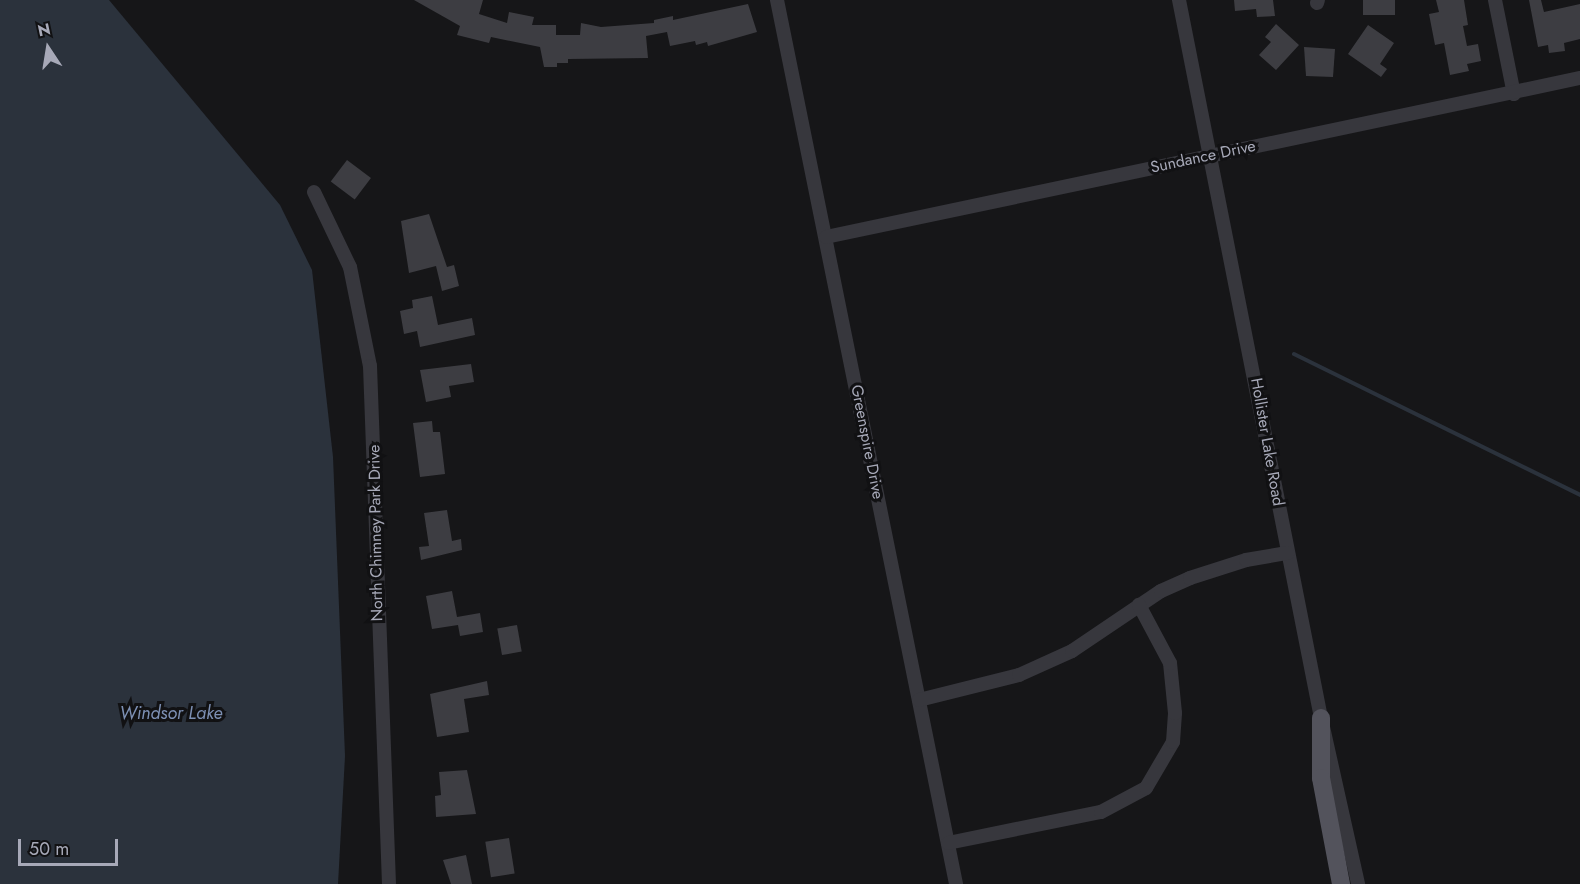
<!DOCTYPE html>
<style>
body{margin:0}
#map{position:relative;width:1580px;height:884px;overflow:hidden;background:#161618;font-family:Jost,sans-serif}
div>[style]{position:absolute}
.water>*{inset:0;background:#2b323c}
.stream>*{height:4px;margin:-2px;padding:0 2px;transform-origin:2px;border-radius:2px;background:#2b323c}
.building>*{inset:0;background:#3d3d42;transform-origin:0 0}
.minor>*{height:14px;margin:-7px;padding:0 7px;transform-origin:7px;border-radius:7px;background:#37373d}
.major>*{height:18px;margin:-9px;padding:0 9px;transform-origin:9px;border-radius:9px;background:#53535c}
span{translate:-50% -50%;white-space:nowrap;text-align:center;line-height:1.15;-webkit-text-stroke:6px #111113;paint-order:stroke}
.street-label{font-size:16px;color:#a7a9b8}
.water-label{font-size:18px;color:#7d90b4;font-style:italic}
.north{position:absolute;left:18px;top:18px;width:60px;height:60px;-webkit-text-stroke:4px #111113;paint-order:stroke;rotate:348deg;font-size:16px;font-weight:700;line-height:24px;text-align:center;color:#a7a9b8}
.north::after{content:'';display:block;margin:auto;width:21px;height:27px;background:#a7a9b8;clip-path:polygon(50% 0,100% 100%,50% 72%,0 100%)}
.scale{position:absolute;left:18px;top:839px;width:100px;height:27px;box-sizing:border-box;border:3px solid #a7a9b8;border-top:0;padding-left:8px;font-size:18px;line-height:21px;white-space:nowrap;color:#a7a9b8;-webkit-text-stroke:4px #111113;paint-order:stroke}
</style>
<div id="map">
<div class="water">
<i style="clip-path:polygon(0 0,109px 0,280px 205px,312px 270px,333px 457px,345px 756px,338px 884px,0 884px)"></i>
</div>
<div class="stream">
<i style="left:1294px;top:354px;width:319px;rotate:26.2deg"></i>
</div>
<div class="building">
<i style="clip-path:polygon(414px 0,483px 0,479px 14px,507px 23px,509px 12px,534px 17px,532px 25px,556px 25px,556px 35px,580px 35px,581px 23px,601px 27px,654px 23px,654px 20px,673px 16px,673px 20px,748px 4px,757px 32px,708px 46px,707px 42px,696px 45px,695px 41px,670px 46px,667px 32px,646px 36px,648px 58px,568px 59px,568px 63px,557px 63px,557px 67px,544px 67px,540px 47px,491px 37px,489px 43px,457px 35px,460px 26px)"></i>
<i style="clip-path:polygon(1234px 0,1273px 0,1275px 16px,1257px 17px,1256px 9px,1235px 11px)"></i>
<i style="left:1363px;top:0;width:32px;height:15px"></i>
<i style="clip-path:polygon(1436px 0,1464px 0,1468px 25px,1463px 26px,1467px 46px,1478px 44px,1481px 61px,1467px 64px,1469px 71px,1450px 75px,1444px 43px,1435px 45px,1429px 14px,1439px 12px)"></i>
<i style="clip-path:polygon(1529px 0,1541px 0,1544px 12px,1580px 4px,1580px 39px,1564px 43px,1565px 51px,1549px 53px,1548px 45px,1538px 47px)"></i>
<i style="clip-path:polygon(1276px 24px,1299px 45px,1276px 70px,1259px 55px,1271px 42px,1265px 37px)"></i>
<i style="clip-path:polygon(1368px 25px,1394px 43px,1380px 64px,1387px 69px,1381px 77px,1348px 54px)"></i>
<i style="clip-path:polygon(1304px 47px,1335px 49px,1333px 77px,1306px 76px)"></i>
<i style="left:347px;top:160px;width:30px;height:27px;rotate:37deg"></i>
<i style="clip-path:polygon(429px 214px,447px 267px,454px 265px,459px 286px,442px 291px,436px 266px,409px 273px,401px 221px)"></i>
<i style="clip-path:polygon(432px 296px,438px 325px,472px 318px,475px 335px,420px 347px,417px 331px,404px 334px,400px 311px,413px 308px,412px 300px)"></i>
<i style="clip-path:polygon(471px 364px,474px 382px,449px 386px,451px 397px,426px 402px,420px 370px)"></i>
<i style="clip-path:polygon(432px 421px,433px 432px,440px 432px,445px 474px,420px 477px,413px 423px)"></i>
<i style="clip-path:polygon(447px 510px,452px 541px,461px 539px,462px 550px,421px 560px,419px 547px,429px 546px,424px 513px)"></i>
<i style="clip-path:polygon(452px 591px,457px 617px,480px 613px,483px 632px,460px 636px,458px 625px,432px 629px,426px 596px)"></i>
<i style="left:517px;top:625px;width:27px;height:20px;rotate:80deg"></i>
<i style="clip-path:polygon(487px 681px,489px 695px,464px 699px,469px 732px,437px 737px,430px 694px)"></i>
<i style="clip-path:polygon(467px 770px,476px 814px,436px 817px,435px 796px,441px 795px,439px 772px)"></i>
<i style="left:509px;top:838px;width:36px;height:24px;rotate:81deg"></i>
<i style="clip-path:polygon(466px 855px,472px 884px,451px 884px,443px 860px)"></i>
</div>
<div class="minor">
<i style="left:777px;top:0;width:902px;rotate:78.55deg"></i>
<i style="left:1179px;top:0;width:732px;rotate:78.81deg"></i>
<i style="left:1321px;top:718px;width:170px;rotate:77.4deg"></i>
<i style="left:1495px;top:0;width:96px;rotate:78.6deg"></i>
<i style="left:1317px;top:3px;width:3px;rotate:-72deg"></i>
<i style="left:314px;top:192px;width:83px;rotate:64.4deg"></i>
<i style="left:350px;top:267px;width:101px;rotate:78.6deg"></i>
<i style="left:370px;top:366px;width:518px;rotate:87.9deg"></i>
<i style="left:826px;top:237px;width:771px;rotate:-11.91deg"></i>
<i style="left:919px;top:700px;width:103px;rotate:-14deg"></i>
<i style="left:1019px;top:675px;width:58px;rotate:-24.4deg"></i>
<i style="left:1072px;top:651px;width:107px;rotate:-34deg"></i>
<i style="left:1161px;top:591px;width:32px;rotate:-24deg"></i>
<i style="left:1190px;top:578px;width:59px;rotate:-17.8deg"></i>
<i style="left:1246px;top:560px;width:42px;rotate:-9.7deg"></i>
<i style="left:948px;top:843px;width:156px;rotate:-11.5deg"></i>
<i style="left:1101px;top:812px;width:51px;rotate:-28.1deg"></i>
<i style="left:1146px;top:788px;width:53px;rotate:-59.6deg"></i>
<i style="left:1173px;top:742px;width:29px;rotate:-86deg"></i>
<i style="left:1175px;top:713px;width:50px;rotate:-95.7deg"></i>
<i style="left:1170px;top:663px;width:66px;rotate:-118.1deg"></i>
</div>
<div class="major">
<i style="left:1321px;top:718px;width:60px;rotate:90deg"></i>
<i style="left:1321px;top:778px;width:108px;rotate:79.3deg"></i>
</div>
<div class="street-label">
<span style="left:1203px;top:157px;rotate:-12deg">Sundance Drive</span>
<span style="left:867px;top:442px;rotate:79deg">Greenspire Drive</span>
<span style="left:1267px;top:442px;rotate:80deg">Hollister Lake Road</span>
<span style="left:376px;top:533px;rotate:-91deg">North Chimney Park Drive</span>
</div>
<div class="water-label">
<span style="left:171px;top:713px">Windsor Lake</span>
</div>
<div class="north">N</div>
<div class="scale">50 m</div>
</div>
